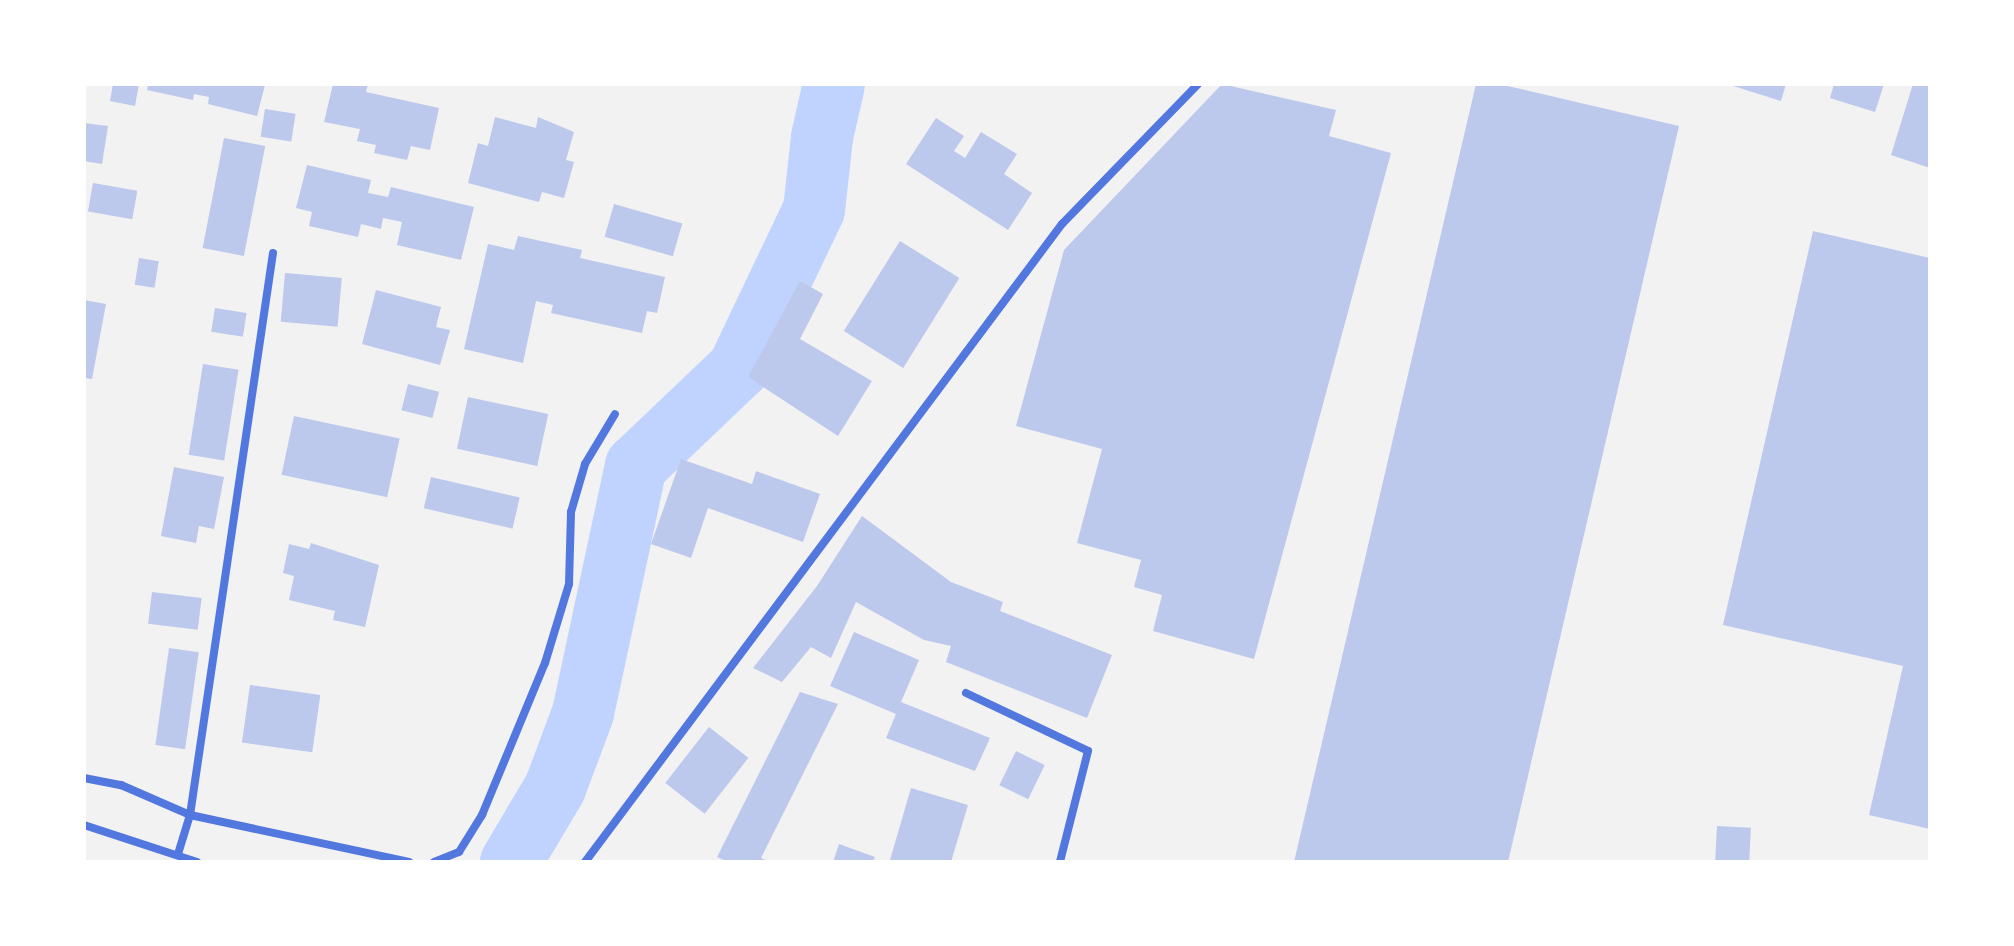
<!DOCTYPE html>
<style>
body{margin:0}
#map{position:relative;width:2014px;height:946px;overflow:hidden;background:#f2f2f2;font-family:Quicksand,sans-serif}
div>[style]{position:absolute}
.river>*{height:62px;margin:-31px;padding:0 31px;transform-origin:31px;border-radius:31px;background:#bfd3fe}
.building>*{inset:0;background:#bdc9ec;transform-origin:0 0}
.minor>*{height:8px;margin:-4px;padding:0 4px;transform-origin:4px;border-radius:4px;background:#5277de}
span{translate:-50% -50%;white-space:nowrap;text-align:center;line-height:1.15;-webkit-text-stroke:8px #fff;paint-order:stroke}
.frame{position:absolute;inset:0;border:86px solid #fff;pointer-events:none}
</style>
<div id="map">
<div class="river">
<i style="left:511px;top:862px;width:86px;rotate:-59.3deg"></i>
<i style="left:555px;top:788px;width:80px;rotate:-69.5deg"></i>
<i style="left:583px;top:713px;width:253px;rotate:-77.9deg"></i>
<i style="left:636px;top:466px;width:141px;rotate:-43.6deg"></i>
<i style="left:738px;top:369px;width:176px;rotate:-64.5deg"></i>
<i style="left:814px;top:210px;width:73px;rotate:-83.7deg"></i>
<i style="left:822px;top:137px;width:54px;rotate:-77.2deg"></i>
</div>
<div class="building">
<i style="clip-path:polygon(113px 84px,139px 84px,135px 106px,110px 101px)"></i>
<i style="clip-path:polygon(148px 84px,262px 84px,265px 85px,257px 116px,208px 104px,209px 97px,194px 94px,193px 100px,147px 90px)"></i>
<i style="clip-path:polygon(333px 84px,368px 84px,366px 92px,439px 108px,430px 150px,411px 146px,407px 160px,374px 153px,376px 145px,357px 141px,360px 129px,324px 122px)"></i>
<i style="clip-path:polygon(1222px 84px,1336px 110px,1329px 136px,1391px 153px,1254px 659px,1153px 631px,1162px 595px,1134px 587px,1141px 560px,1077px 543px,1102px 449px,1016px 426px,1064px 250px)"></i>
<i style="clip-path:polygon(1476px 84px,1499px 84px,1679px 126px,1508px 862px,1294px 862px)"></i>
<i style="clip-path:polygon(1727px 84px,1786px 84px,1781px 101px)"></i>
<i style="clip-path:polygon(1834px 84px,1884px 84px,1875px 112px,1830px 98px)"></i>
<i style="clip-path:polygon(1913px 84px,1930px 84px,1930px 168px,1891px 155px)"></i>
<i style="left:265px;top:109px;width:31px;height:28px;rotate:9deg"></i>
<i style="clip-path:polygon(495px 117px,536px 128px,538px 117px,574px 132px,566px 160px,574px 162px,564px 198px,542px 192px,539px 202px,468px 183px,478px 143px,488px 146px)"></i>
<i style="clip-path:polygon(936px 118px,964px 136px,954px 151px,965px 158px,981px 132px,1017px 154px,1004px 174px,1032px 193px,1008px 230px,906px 164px)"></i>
<i style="clip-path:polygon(84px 123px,108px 126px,102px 164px,84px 161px)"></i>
<i style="left:224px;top:138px;width:42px;height:112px;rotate:11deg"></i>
<i style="clip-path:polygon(307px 165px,371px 180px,368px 193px,388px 197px,391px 187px,474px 207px,461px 260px,397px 245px,402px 222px,383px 218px,381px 229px,361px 224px,358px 237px,309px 226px,312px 212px,296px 208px)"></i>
<i style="left:93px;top:183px;width:45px;height:29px;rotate:10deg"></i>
<i style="left:614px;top:204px;width:71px;height:34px;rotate:16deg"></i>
<i style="clip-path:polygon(1813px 231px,1930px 258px,1930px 829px,1869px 815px,1903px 666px,1723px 625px)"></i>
<i style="clip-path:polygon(518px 236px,582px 250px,580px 258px,665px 277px,657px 313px,647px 311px,642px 333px,551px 313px,553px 305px,536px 301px,523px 363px,464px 349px,488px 244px,514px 250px)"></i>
<i style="left:900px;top:241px;width:70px;height:106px;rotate:32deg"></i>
<i style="left:139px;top:258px;width:20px;height:27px;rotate:9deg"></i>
<i style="left:285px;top:273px;width:57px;height:49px;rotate:5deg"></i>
<i style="clip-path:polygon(800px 281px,823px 294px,800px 339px,872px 381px,838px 436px,748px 377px)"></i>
<i style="clip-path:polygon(376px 290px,441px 307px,436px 327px,450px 330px,440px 365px,362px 344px)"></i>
<i style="clip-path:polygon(84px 300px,106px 304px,92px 379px,84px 378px)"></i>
<i style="left:215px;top:308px;width:32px;height:24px;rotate:9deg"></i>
<i style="left:203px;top:364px;width:36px;height:92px;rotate:9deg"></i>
<i style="left:408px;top:384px;width:32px;height:27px;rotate:14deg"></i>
<i style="left:468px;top:397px;width:82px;height:53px;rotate:12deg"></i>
<i style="left:294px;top:416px;width:108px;height:60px;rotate:12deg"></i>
<i style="clip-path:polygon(681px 459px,752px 484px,756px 471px,820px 494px,803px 542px,708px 508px,691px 558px,651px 544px)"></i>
<i style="clip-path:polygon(174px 467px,224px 477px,214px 529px,199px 526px,196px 543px,161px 536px)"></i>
<i style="left:431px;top:477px;width:91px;height:32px;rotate:13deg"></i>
<i style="clip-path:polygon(862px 516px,951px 582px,1003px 602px,1000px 611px,1112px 655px,1087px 718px,946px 662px,951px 646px,924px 640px,856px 602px,831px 658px,811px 647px,782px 682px,753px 668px,817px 586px)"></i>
<i style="clip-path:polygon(311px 543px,379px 565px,365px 627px,333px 620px,335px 611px,289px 600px,294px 576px,283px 573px,289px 544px,309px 549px)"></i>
<i style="left:152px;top:592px;width:50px;height:32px;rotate:7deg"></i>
<i style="clip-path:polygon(854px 632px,919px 660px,901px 702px,990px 738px,975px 771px,886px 738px,896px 714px,830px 686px)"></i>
<i style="left:169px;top:648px;width:30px;height:98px;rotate:8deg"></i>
<i style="left:250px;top:685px;width:71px;height:58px;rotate:8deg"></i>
<i style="clip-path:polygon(800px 692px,838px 704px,761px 858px,771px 862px,728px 862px,717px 857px)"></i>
<i style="left:709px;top:727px;width:50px;height:71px;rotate:38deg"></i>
<i style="left:1016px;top:751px;width:32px;height:38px;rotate:26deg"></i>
<i style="clip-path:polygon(911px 788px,968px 805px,951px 862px,890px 860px)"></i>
<i style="left:1717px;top:826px;width:34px;height:36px;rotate:3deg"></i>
<i style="clip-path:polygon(839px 844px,875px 857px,873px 862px,833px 862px)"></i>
</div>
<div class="minor">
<i style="left:273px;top:253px;width:568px;rotate:98.4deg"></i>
<i style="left:190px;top:815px;width:224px;rotate:12.1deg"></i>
<i style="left:966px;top:693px;width:135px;rotate:25.4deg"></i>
<i style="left:1088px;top:751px;width:114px;rotate:104.2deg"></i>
<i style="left:84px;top:778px;width:38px;rotate:11deg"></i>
<i style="left:121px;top:785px;width:75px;rotate:23.5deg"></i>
<i style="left:190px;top:815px;width:41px;rotate:107.1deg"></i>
<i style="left:84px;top:825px;width:119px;rotate:18.1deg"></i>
<i style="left:434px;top:862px;width:27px;rotate:-22deg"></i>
<i style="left:459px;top:852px;width:44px;rotate:-58.1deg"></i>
<i style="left:482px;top:815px;width:165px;rotate:-67.5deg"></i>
<i style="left:545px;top:663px;width:83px;rotate:-73.1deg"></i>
<i style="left:569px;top:584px;width:72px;rotate:-88.4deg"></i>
<i style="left:571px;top:512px;width:50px;rotate:-73.7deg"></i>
<i style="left:585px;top:464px;width:58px;rotate:-59deg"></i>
<i style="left:585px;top:862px;width:797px;rotate:-53.22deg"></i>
<i style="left:1062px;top:224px;width:195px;rotate:-45.8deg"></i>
</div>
<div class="frame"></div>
</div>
